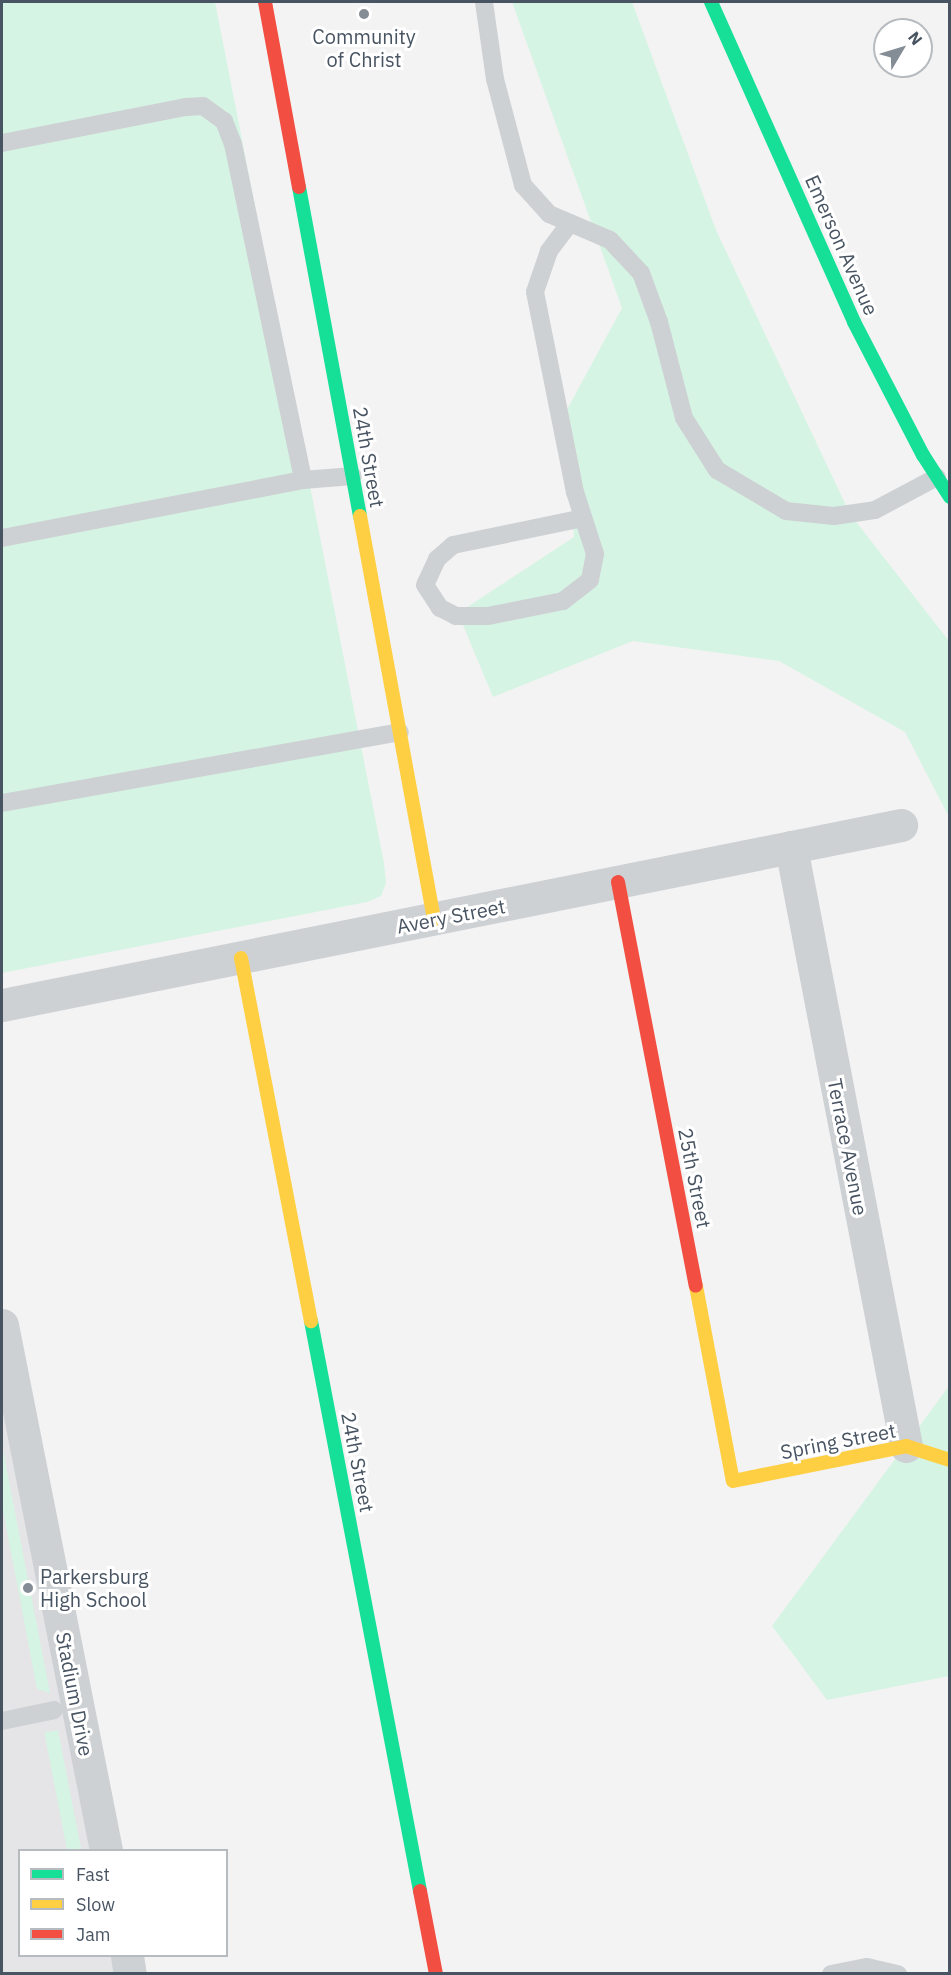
<!DOCTYPE html>
<style>
body{margin:0}
#map{position:relative;width:951px;height:1975px;overflow:hidden;background:#f3f3f3;font-family:"IBM Plex Sans",sans-serif}
div>[style]{position:absolute}
.education>*{inset:0;background:#e5e4e6}
.green>*{inset:0;background:#d6f4e4;transform-origin:0 0}
.lane>*{height:18px;margin:-9px;padding:0 9px;transform-origin:9px;border-radius:9px;background:#ced1d4}
.street>*{height:33px;margin:-16.5px;padding:0 16.5px;transform-origin:16.5px;border-radius:16.5px;background:#ced1d4}
.fast>*{height:14px;margin:-7px;padding:0 7px;transform-origin:7px;border-radius:7px;background:#16e098}
.slow>*{height:14px;margin:-7px;padding:0 7px;transform-origin:7px;border-radius:7px;background:#ffcf43}
.jam>*{height:14px;margin:-7px;padding:0 7px;transform-origin:7px;border-radius:7px;background:#f24e42}
.dots>*{width:16px;height:16px;translate:-50% -50%;box-sizing:border-box;border:3px solid #fff;border-radius:50%}
span{translate:-50% -50%;white-space:nowrap;text-align:center;line-height:1.15;-webkit-text-stroke:6px #fff;paint-order:stroke}
.poi-label{font-size:20px;color:#485462}
.left{translate:0 -50%;text-align:left}
.street-label{font-size:20px;color:#485462}
.frame{position:absolute;inset:0;border:3px solid #485462;pointer-events:none}
.legend{position:absolute;left:18px;top:1849px;width:210px;height:108px;box-sizing:border-box;background:#fff;border:2px solid #b6bbc0;margin:0;padding:8px 10px;list-style:none;font-size:18px;color:#485462}
.legend li{display:flex;align-items:center;gap:12px;height:30px}
.legend b{width:30px;border:2px solid #b6bbc0}
.north{position:absolute;left:873px;top:18px;width:60px;height:60px;box-sizing:border-box;background:#fff;border:2px solid #b6bbc0;border-radius:50%;rotate:52deg;font-size:16px;font-weight:700;line-height:24px;text-align:center;color:#485462}
.north::after{content:'';display:block;margin:auto;width:21px;height:27px;background:#848c95;clip-path:polygon(50% 0,100% 100%,50% 72%,0 100%)}
</style>
<div id="map">
<div class="education">
<i style="clip-path:polygon(2px 1325px,106px 1850px,20px 1850px,20px 1956px,127px 1956px,130px 1973px,2px 1973px)"></i>
</div>
<div class="green">
<i style="clip-path:polygon(2px 2px,215px 2px,384px 863px,386px 883px,381px 896px,367px 902px,2px 973px)"></i>
<i style="clip-path:polygon(512px 2px,632px 2px,716px 230px,850px 514px,949px 641px,949px 817px,905px 732px,779px 661px,633px 641px,493px 697px,458px 613px,574px 537px,563px 417px,622px 308px)"></i>
<i style="clip-path:polygon(949px 1386px,949px 1676px,827px 1700px,772px 1626px)"></i>
<i style="clip-path:polygon(2px 1445px,50px 1693px,37px 1689px,2px 1505px)"></i>
<i style="left:58px;top:1730px;width:122px;height:14px;rotate:79deg"></i>
</div>
<div class="lane">
<i style="left:484px;top:2px;width:78px;rotate:81.9deg"></i>
<i style="left:495px;top:79px;width:110px;rotate:75.2deg"></i>
<i style="left:523px;top:185px;width:39px;rotate:48deg"></i>
<i style="left:549px;top:214px;width:66px;rotate:23.1deg"></i>
<i style="left:610px;top:240px;width:45px;rotate:46.8deg"></i>
<i style="left:641px;top:273px;width:52px;rotate:69.8deg"></i>
<i style="left:659px;top:322px;width:99px;rotate:75.4deg"></i>
<i style="left:684px;top:418px;width:62px;rotate:57.6deg"></i>
<i style="left:717px;top:470px;width:80px;rotate:30.7deg"></i>
<i style="left:786px;top:511px;width:48px;rotate:5.9deg"></i>
<i style="left:834px;top:516px;width:41px;rotate:-8.3deg"></i>
<i style="left:875px;top:510px;width:70px;rotate:-28deg"></i>
<i style="left:2px;top:143px;width:187px;rotate:-11.1deg"></i>
<i style="left:186px;top:107px;width:17px;rotate:-3deg"></i>
<i style="left:203px;top:106px;width:26px;rotate:36deg"></i>
<i style="left:224px;top:121px;width:25px;rotate:69deg"></i>
<i style="left:233px;top:144px;width:343px;rotate:78.2deg"></i>
<i style="left:570px;top:223px;width:35px;rotate:127deg"></i>
<i style="left:549px;top:251px;width:43px;rotate:108.9deg"></i>
<i style="left:535px;top:292px;width:204px;rotate:78.7deg"></i>
<i style="left:575px;top:492px;width:65px;rotate:72.1deg"></i>
<i style="left:595px;top:554px;width:26px;rotate:101deg"></i>
<i style="left:590px;top:580px;width:34px;rotate:142deg"></i>
<i style="left:563px;top:601px;width:76px;rotate:168.7deg"></i>
<i style="left:488px;top:616px;width:32px;rotate:180deg"></i>
<i style="left:456px;top:616px;width:18px;rotate:-153deg"></i>
<i style="left:440px;top:608px;width:27px;rotate:-123deg"></i>
<i style="left:425px;top:585px;width:29px;rotate:-65deg"></i>
<i style="left:437px;top:559px;width:21px;rotate:-41deg"></i>
<i style="left:453px;top:545px;width:133px;rotate:-11.7deg"></i>
<i style="left:2px;top:538px;width:307px;rotate:-10.9deg"></i>
<i style="left:303px;top:480px;width:50px;rotate:-4.6deg"></i>
<i style="left:2px;top:803px;width:404px;rotate:-10.1deg"></i>
<i style="left:2px;top:1721px;width:53px;rotate:-11.9deg"></i>
<i style="left:831px;top:1974px;width:37px;rotate:-11deg"></i>
<i style="left:867px;top:1967px;width:32px;rotate:13deg"></i>
</div>
<div class="street">
<i style="left:791px;top:847px;width:610px;rotate:79.13deg"></i>
<i style="left:2px;top:1005px;width:917px;rotate:-11.32deg"></i>
<i style="left:2px;top:1325px;width:535px;rotate:78.8deg"></i>
<i style="left:127px;top:1956px;width:18px;rotate:81deg"></i>
</div>
<div class="fast">
<i style="left:711px;top:2px;width:350px;rotate:65.9deg"></i>
<i style="left:854px;top:322px;width:150px;rotate:62.6deg"></i>
<i style="left:923px;top:455px;width:50px;rotate:57.3deg"></i>
<i style="left:299px;top:187px;width:335px;rotate:79.5deg"></i>
<i style="left:311px;top:1321px;width:580px;rotate:79.17deg"></i>
</div>
<div class="slow">
<i style="left:360px;top:516px;width:410px;rotate:79.6deg"></i>
<i style="left:241px;top:958px;width:370px;rotate:79.1deg"></i>
<i style="left:696px;top:1286px;width:198px;rotate:79.3deg"></i>
<i style="left:733px;top:1481px;width:177px;rotate:-11.4deg"></i>
<i style="left:906px;top:1446px;width:46px;rotate:17.7deg"></i>
</div>
<div class="jam">
<i style="left:265px;top:2px;width:188px;rotate:79.6deg"></i>
<i style="left:618px;top:882px;width:411px;rotate:79.1deg"></i>
<i style="left:420px;top:1891px;width:85px;rotate:79.1deg"></i>
</div>
<div class="dots">
<i style="left:364px;top:14px;background:#848c95"></i>
<i style="left:28px;top:1588px;background:#848c95"></i>
</div>
<div class="poi-label">
<span style="left:364px;top:48px">Community<br>of Christ</span>
<span class="left" style="left:40px;top:1588px">Parkersburg<br>High School</span>
</div>
<div class="street-label">
<span style="left:842px;top:245px;rotate:66deg">Emerson Avenue</span>
<span style="left:369px;top:457px;rotate:80deg">24th Street</span>
<span style="left:451px;top:916px;rotate:-11deg">Avery Street</span>
<span style="left:848px;top:1147px;rotate:79deg">Terrace Avenue</span>
<span style="left:695px;top:1178px;rotate:79deg">25th Street</span>
<span style="left:838px;top:1441px;rotate:-11deg">Spring Street</span>
<span style="left:358px;top:1462px;rotate:79deg">24th Street</span>
<span style="left:75px;top:1694px;rotate:79deg">Stadium Drive</span>
</div>
<div class="frame"></div>
<ul class="legend">
<li><b style="height:8px;background:#16e098"></b>Fast</li>
<li><b style="height:8px;background:#ffcf43"></b>Slow</li>
<li><b style="height:8px;background:#f24e42"></b>Jam</li>
</ul>
<div class="north">N</div>
</div>
